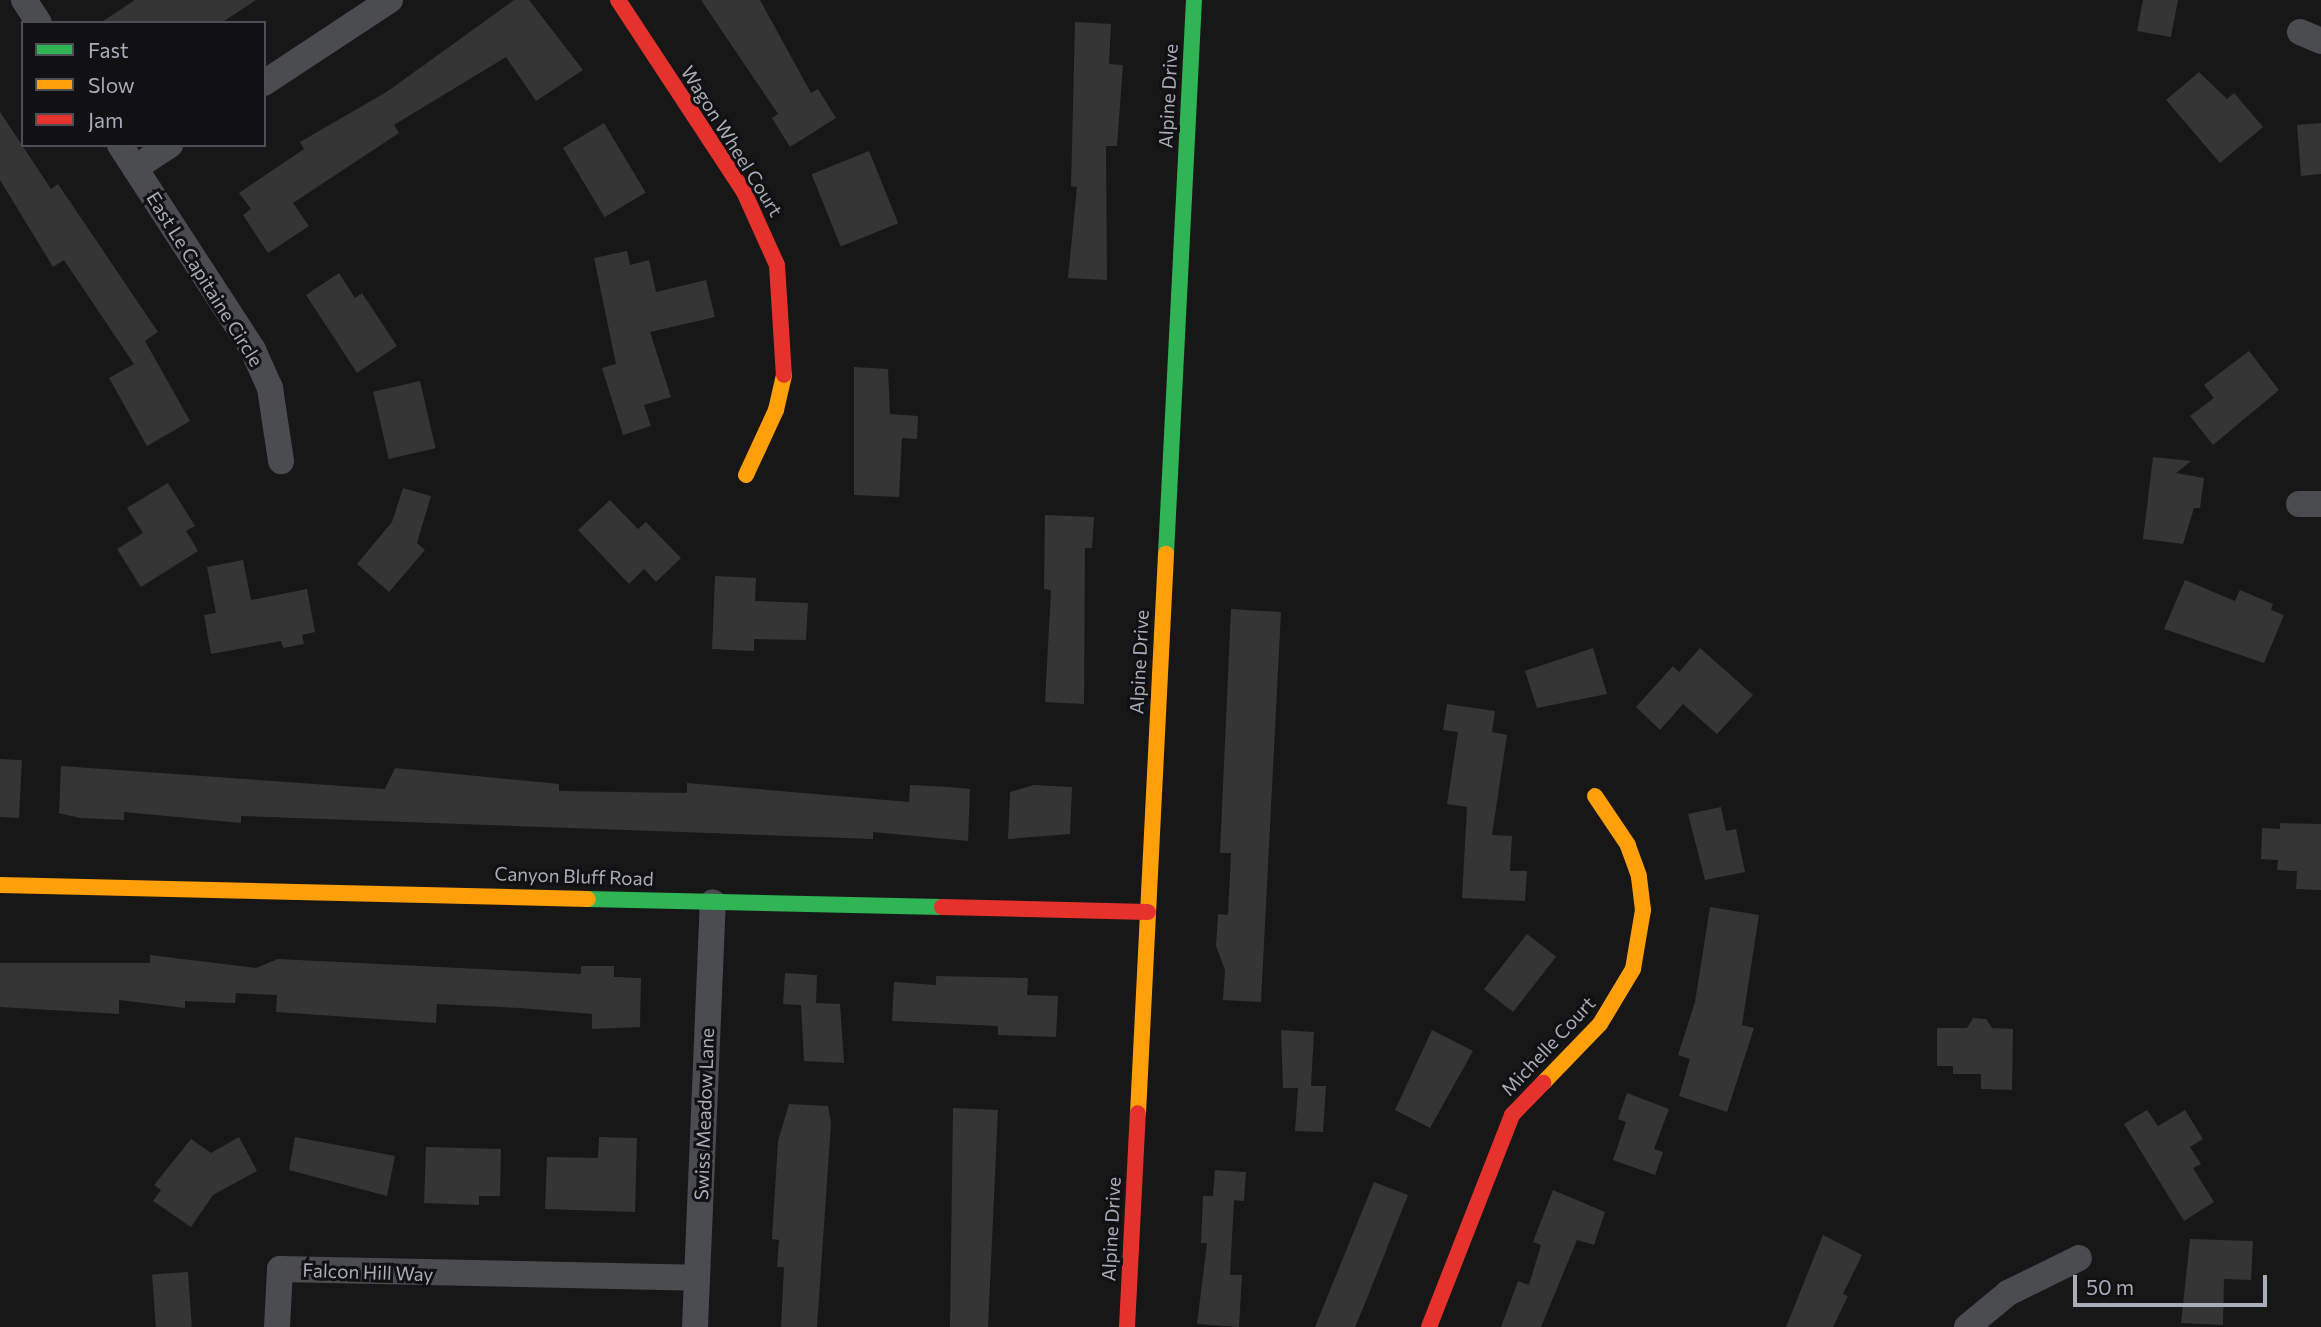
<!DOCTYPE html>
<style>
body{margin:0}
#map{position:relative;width:2321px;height:1327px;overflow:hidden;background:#171717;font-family:Commissioner,sans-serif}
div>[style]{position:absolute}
.building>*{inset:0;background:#353536;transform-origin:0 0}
.street>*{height:26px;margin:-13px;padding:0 13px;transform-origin:13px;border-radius:13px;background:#4b4c50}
.fast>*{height:16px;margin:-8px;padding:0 8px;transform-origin:8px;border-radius:8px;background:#30b455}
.slow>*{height:16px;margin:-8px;padding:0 8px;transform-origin:8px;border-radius:8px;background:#ff9f0a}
.jam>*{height:16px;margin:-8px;padding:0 8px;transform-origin:8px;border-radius:8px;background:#e5322d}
span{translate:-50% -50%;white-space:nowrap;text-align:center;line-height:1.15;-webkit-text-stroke:6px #111113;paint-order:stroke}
.street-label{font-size:19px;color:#a8adb8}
.legend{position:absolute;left:21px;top:21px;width:245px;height:126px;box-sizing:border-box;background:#111113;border:2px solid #4d4f55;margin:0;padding:9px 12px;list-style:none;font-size:21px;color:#a8adb8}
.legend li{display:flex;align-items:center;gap:14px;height:35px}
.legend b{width:35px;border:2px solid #4d4f55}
.scale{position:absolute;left:2073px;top:1275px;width:194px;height:32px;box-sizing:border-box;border:4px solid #a8adb8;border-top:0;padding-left:9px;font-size:21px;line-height:24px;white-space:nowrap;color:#a8adb8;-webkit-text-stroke:5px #111113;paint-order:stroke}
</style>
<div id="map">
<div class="building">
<i style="clip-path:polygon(135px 0,256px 0,221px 23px,100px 23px)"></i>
<i style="clip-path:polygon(514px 0,529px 0,583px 70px,536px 101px,506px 57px,394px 125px,399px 133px,293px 203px,309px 226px,268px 253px,243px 215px,251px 209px,239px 193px,304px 149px,300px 142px,388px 91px)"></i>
<i style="clip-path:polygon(701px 0,760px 0,811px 93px,818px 89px,836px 118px,790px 147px,772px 118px,778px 114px)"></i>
<i style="clip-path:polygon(2143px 0,2178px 0,2171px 37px,2137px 31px)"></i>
<i style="clip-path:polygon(1075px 22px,1111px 24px,1109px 64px,1123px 65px,1117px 146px,1106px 146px,1107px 280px,1068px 278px,1077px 187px,1071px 186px)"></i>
<i style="clip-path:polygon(2199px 72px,2227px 99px,2234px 93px,2263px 127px,2220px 163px,2166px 100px)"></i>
<i style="clip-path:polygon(0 112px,51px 189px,58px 184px,158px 332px,145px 341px,190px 421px,147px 446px,109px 378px,134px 364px,64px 260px,53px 267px,0 180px)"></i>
<i style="left:604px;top:123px;width:81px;height:48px;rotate:59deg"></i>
<i style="clip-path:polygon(2321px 123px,2321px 174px,2301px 176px,2297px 125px)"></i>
<i style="left:869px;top:151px;width:78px;height:62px;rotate:68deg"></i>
<i style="clip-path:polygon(627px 251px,630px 265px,649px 260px,656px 292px,706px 280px,715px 317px,650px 332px,671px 397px,644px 405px,651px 426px,623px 435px,602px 368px,616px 364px,594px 258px)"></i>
<i style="clip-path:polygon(339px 273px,355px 298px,362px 293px,397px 346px,357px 373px,306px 295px)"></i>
<i style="clip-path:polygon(2249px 351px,2279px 390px,2213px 445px,2190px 416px,2214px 398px,2204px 385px)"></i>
<i style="clip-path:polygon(854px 367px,888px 369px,890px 414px,918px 416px,917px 439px,902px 438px,899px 497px,854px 495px)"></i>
<i style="left:420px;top:381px;width:69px;height:48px;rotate:77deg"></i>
<i style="clip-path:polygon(2153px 457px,2191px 461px,2176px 473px,2204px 478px,2200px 508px,2194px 508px,2183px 544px,2143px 539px)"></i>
<i style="clip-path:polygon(168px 483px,195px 526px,186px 531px,198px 551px,141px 587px,117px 549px,143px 533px,127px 508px)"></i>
<i style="clip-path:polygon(403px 488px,431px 496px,417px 543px,425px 550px,389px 592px,357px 564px,392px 522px)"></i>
<i style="clip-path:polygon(610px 500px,638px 529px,646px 522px,681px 558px,656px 582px,644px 569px,629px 584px,578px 530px)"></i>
<i style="clip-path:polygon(1045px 515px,1094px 517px,1092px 548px,1085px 548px,1084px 704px,1045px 702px,1051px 590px,1044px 589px)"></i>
<i style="clip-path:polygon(243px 560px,251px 600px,307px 589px,315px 632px,302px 635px,304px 644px,283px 648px,281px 641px,211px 654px,204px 615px,216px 613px,207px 567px)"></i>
<i style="clip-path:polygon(715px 576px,756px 578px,755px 601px,808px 603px,806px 640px,754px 639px,754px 651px,712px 649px)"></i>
<i style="clip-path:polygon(2185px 580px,2235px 601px,2240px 590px,2273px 604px,2271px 610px,2284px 615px,2264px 663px,2164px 629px)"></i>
<i style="clip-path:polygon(1231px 609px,1281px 612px,1261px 1002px,1223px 1000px,1225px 970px,1216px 946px,1218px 914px,1228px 915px,1231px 853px,1220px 853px)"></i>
<i style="clip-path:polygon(1593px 648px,1607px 694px,1537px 708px,1525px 671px)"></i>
<i style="clip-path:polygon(1700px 648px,1753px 695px,1717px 734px,1683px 704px,1660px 730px,1636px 707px,1673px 666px,1679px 672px)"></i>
<i style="clip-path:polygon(1447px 704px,1495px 711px,1492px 732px,1507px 735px,1492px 835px,1512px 836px,1510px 871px,1527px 871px,1525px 901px,1462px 898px,1467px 807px,1447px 804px,1458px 732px,1443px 730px)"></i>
<i style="left:0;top:759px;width:22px;height:58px;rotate:3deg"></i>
<i style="clip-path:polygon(61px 766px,385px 789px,395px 768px,559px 784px,559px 791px,687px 793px,687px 783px,909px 802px,910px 785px,949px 787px,970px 789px,968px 841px,873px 832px,873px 839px,241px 816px,241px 823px,124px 812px,124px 820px,80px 818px,59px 813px)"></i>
<i style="clip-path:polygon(1034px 785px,1072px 787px,1070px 834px,1008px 839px,1010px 792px)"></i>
<i style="clip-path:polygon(1721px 807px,1726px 831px,1736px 829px,1745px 872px,1705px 880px,1688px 814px)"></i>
<i style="clip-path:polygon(2280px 823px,2321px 824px,2321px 890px,2296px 889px,2297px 871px,2277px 870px,2278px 860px,2261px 859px,2262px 828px,2280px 829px)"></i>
<i style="clip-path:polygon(1710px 907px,1759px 915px,1742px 1025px,1754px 1028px,1727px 1112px,1679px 1096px,1690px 1059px,1678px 1055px,1695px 1002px)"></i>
<i style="left:1527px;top:934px;width:37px;height:70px;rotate:38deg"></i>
<i style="clip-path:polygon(150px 955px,256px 968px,278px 959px,581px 974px,581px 966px,614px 966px,614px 977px,641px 978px,640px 1027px,592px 1029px,592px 1014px,520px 1008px,437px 1004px,436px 1023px,276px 1012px,277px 995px,236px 993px,235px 1003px,185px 1001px,185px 1008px,119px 1000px,119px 1014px,0 1007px,0 963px,150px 963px)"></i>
<i style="clip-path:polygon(785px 973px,817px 975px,816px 1003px,840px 1004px,844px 1063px,804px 1061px,801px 1005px,783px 1004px)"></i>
<i style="clip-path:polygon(936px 976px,1028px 978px,1027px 995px,1058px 996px,1056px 1037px,998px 1035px,998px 1026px,892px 1021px,894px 982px,936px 985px)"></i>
<i style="clip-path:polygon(1973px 1018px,1986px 1019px,1992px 1028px,2013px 1029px,2012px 1090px,1981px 1089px,1981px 1074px,1953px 1074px,1953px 1066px,1937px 1066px,1937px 1028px,1967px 1028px)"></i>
<i style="clip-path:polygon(1281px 1030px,1314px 1032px,1311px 1086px,1326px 1086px,1323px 1132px,1295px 1131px,1298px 1088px,1283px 1088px)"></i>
<i style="clip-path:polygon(1432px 1030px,1473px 1051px,1430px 1128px,1395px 1110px)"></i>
<i style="clip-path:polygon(1627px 1093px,1669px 1109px,1654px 1149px,1663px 1152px,1655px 1175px,1613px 1160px,1626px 1122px,1618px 1119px)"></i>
<i style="clip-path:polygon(789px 1104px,828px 1106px,831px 1123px,817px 1327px,781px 1327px,784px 1267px,777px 1267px,779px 1240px,772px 1239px,778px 1141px)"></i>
<i style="clip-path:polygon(953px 1108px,998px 1110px,988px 1327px,950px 1327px)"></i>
<i style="clip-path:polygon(2147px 1110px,2158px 1126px,2185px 1110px,2203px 1139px,2190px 1147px,2201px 1164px,2193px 1168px,2214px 1202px,2184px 1221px,2124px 1124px)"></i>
<i style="clip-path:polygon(239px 1137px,257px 1171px,213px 1195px,191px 1227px,153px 1201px,161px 1190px,154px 1185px,191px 1139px,211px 1153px)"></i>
<i style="clip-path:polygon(295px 1137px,395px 1156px,387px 1196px,289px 1170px)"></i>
<i style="clip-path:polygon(599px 1137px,637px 1138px,635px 1212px,545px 1209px,547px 1157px,598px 1158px)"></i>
<i style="clip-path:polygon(426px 1147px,501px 1149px,500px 1196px,479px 1196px,479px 1205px,424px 1203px)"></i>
<i style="clip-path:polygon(1215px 1170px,1246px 1172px,1244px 1201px,1234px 1200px,1230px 1275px,1242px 1275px,1239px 1327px,1197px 1324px,1207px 1243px,1201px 1243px,1203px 1196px,1213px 1196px)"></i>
<i style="clip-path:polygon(1374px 1182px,1408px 1195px,1366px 1301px,1355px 1327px,1315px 1327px)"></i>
<i style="clip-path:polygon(1553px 1190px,1605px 1212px,1594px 1245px,1577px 1240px,1541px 1327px,1501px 1327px,1518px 1281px,1529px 1285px,1541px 1245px,1533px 1242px)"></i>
<i style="clip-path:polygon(1823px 1235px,1862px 1255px,1843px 1294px,1848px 1296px,1833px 1327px,1786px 1327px)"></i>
<i style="clip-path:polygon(2190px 1239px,2253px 1241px,2251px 1280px,2224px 1279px,2223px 1325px,2181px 1323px)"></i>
<i style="left:188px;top:1272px;width:55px;height:36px;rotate:86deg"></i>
</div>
<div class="street">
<i style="left:24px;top:0;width:27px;rotate:57deg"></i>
<i style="left:2300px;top:32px;width:23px;rotate:23deg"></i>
<i style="left:264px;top:83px;width:151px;rotate:-33.4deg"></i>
<i style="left:120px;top:145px;width:244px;rotate:57deg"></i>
<i style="left:253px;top:350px;width:42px;rotate:65.9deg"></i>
<i style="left:270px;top:388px;width:74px;rotate:81.4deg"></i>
<i style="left:135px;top:168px;width:42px;rotate:-33.3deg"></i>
<i style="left:2299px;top:504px;width:22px"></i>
<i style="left:277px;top:1327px;width:58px;rotate:-87deg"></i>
<i style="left:280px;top:1269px;width:417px;rotate:1.2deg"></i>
<i style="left:695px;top:1327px;width:425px;rotate:-87.6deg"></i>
<i style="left:1967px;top:1327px;width:53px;rotate:-39.7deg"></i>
<i style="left:2008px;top:1293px;width:79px;rotate:-26.2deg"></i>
</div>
<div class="fast">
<i style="left:1166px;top:554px;width:555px;rotate:-87.11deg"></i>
<i style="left:588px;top:899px;width:354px;rotate:1.3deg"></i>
</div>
<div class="slow">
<i style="left:746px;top:475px;width:72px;rotate:-65.2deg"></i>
<i style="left:776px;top:410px;width:36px;rotate:-77deg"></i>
<i style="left:0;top:885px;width:588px;rotate:1.36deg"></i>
<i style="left:1543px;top:1083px;width:82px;rotate:-46deg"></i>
<i style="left:1600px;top:1024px;width:64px;rotate:-59deg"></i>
<i style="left:1633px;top:969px;width:60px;rotate:-80.4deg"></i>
<i style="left:1643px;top:910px;width:34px;rotate:-97deg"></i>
<i style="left:1639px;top:876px;width:33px;rotate:-110deg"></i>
<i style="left:1628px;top:845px;width:59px;rotate:-124deg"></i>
<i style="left:1138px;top:1113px;width:560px;rotate:-87.13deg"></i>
</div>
<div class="jam">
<i style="left:618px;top:0;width:230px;rotate:56.7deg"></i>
<i style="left:744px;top:192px;width:80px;rotate:65.7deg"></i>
<i style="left:777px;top:265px;width:110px;rotate:86.4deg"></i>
<i style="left:942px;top:907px;width:206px;rotate:1.4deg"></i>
<i style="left:1127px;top:1327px;width:214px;rotate:-87.1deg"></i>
<i style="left:1429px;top:1327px;width:228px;rotate:-68.6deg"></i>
<i style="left:1512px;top:1115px;width:45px;rotate:-45.9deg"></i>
</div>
<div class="street-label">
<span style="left:1168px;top:96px;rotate:-87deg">Alpine Drive</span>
<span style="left:732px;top:141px;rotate:58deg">Wagon Wheel Court</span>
<span style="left:205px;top:279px;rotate:58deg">East Le Capitaine Circle</span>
<span style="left:1139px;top:662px;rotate:-87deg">Alpine Drive</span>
<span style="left:574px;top:876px;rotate:2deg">Canyon Bluff Road</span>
<span style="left:1548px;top:1046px;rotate:-47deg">Michelle Court</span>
<span style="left:704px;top:1114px;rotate:-88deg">Swiss Meadow Lane</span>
<span style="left:1111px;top:1229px;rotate:-87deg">Alpine Drive</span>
<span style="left:368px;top:1272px;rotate:2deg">Falcon Hill Way</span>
</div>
<ul class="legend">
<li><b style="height:9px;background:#30b455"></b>Fast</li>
<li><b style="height:9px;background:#ff9f0a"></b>Slow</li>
<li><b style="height:9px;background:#e5322d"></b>Jam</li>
</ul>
<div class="scale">50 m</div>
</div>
